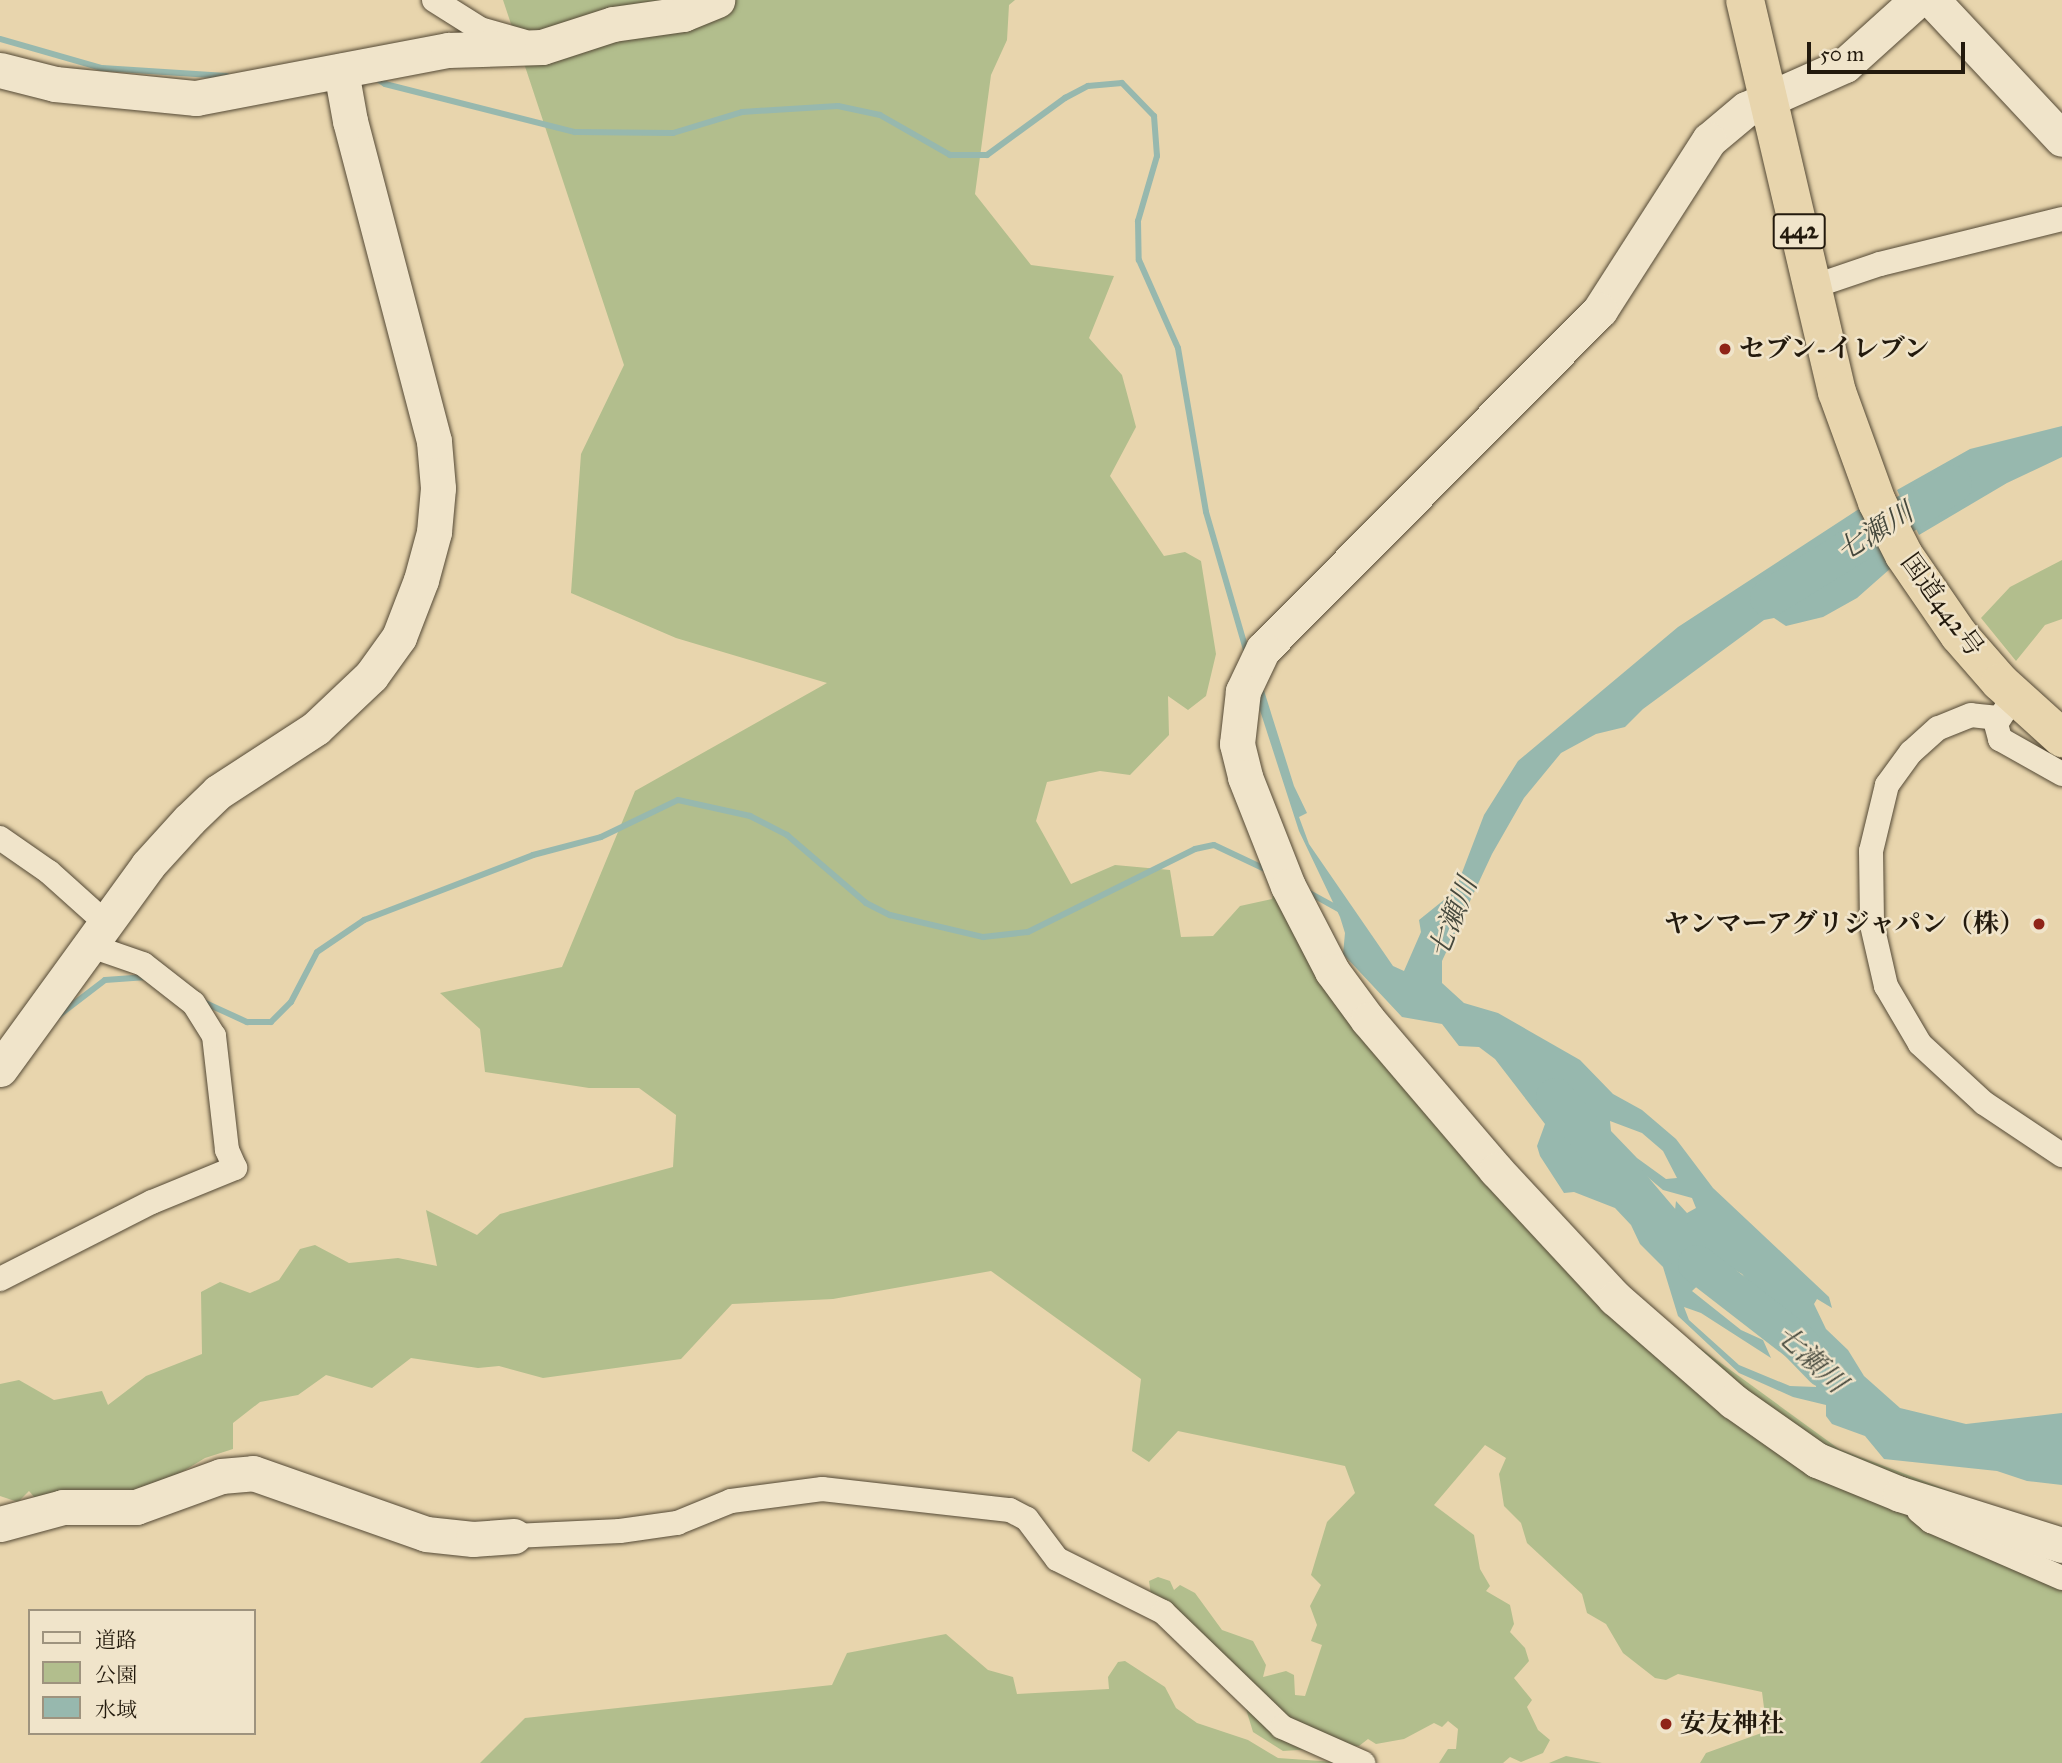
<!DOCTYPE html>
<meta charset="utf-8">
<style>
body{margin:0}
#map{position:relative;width:2062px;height:1763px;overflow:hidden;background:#e8d5ad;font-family:"IM FELL Great Primer","Noto Serif JP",serif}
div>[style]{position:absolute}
.green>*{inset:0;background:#b2be8d}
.water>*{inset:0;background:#97b8ae}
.stream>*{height:6px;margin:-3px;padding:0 3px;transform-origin:3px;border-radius:3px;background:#97b8ae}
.river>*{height:38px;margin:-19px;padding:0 19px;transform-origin:19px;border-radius:19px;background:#97b8ae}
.roads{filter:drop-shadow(0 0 2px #544935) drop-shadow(0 0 2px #544935)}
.street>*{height:24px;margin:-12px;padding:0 12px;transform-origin:12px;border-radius:12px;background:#f0e4ca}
.secondary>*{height:35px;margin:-17.5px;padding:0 17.5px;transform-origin:17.5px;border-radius:17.5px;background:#f0e4ca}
.highway>*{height:38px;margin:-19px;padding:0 19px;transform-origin:19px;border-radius:19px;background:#e8d5ad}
.dots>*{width:19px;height:19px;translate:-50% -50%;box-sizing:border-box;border:4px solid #f0e4ca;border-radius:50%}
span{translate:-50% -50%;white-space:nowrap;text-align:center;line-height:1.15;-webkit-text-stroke:5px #f0e4ca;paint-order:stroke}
.shield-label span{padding:2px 5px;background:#f0e4ca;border:2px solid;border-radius:5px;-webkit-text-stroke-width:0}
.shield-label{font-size:24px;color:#231a0d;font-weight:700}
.poi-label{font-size:26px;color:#231a0d;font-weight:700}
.left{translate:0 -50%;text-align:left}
.right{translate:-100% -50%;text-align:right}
.street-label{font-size:26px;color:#231a0d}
.water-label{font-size:28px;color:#46493d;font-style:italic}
.legend{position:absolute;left:28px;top:1609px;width:228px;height:126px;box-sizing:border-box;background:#f0e4ca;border:2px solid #9e937e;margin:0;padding:9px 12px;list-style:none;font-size:21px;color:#231a0d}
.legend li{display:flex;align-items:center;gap:14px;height:35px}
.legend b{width:35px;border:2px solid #9e937e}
.scale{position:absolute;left:1807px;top:42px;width:158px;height:32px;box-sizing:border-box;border:4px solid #231a0d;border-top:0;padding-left:9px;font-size:21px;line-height:24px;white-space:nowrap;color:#231a0d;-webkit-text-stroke:5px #f0e4ca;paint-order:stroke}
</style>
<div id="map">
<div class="green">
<i style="clip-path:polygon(503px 0,1015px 0,1009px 5px,1007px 40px,991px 75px,975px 194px,1031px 265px,1114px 276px,1089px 338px,1122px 375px,1136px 427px,1110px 476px,1164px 556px,1185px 552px,1201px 561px,1216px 654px,1206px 696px,1188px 710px,1168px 696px,1169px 735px,1130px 775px,1100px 771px,1047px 782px,1036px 821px,1071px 884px,1115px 865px,1170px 870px,1181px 937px,1213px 936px,1240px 906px,1272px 899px,1278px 874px,1353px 1003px,1630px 1297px,1839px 1449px,1990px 1506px,2062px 1550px,2062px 1763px,1700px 1763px,1706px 1753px,1767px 1731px,1762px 1692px,1678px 1674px,1666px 1680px,1655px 1678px,1623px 1653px,1606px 1624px,1587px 1613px,1582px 1594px,1527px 1543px,1521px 1523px,1504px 1506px,1499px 1474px,1506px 1458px,1485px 1445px,1434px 1505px,1474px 1535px,1480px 1569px,1490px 1586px,1486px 1591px,1510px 1605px,1514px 1624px,1510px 1632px,1525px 1648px,1529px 1661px,1514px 1678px,1532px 1700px,1527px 1707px,1538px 1730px,1550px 1740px,1543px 1753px,1521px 1762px,1510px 1757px,1503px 1763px,1439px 1763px,1448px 1749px,1456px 1749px,1458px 1729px,1448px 1721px,1442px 1727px,1434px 1723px,1404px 1739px,1376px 1744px,1368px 1739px,1359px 1746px,1283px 1751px,1253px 1732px,1246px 1709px,1151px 1595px,1149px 1581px,1158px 1577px,1170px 1581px,1174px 1590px,1180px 1585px,1195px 1593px,1222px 1630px,1253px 1641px,1266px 1665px,1263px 1677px,1286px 1671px,1294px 1675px,1295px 1695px,1305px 1696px,1322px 1645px,1311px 1641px,1317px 1625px,1310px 1606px,1321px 1585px,1311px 1575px,1327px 1522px,1355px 1493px,1345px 1466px,1178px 1431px,1149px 1462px,1132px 1451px,1141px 1379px,991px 1271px,833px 1299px,732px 1304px,681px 1359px,543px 1378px,499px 1366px,478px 1368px,411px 1358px,372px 1388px,326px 1375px,298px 1395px,260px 1402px,233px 1423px,233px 1449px,205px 1458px,162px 1484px,138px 1493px,63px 1492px,41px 1505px,29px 1491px,18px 1502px,0 1496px,0 1384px,19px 1380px,54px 1400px,102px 1391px,108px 1405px,146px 1376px,202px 1354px,201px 1292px,220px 1282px,250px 1293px,279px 1280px,300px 1249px,315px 1245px,349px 1263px,398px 1258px,437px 1266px,426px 1210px,477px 1235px,500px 1214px,673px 1167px,676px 1115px,639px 1088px,589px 1088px,485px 1072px,480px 1029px,440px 993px,562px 967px,635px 791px,827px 683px,676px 638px,571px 593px,581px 454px,624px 365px)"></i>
<i style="clip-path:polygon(2062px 560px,2062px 619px,2045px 625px,2016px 661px,1981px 618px,2010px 587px)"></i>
<i style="clip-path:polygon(946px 1634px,988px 1670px,1013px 1677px,1017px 1694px,1109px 1689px,1108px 1677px,1118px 1662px,1125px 1661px,1165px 1687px,1176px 1708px,1197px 1723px,1248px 1740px,1278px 1758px,1349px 1763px,480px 1763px,525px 1718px,832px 1685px,847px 1653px)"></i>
<i style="clip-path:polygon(1566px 1756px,1602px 1763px,1549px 1763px)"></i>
</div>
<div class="water">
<i style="clip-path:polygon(2062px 426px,2062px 457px,2007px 483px,1919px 535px,1897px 490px,1970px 449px)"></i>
<i style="clip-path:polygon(evenodd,1862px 507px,1871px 526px,1826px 554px,1803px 583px,1821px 585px,1879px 545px,1891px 568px,1857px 598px,1823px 617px,1786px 626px,1774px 618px,1764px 620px,1643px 709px,1625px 727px,1596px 734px,1561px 753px,1524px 798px,1492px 854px,1442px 961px,1442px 983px,1464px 1003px,1498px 1013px,1580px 1060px,1613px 1094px,1642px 1110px,1676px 1139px,1713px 1188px,1829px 1297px,1832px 1308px,1817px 1299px,1814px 1304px,1826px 1329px,1848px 1350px,1864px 1376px,1900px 1408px,1966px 1424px,2062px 1413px,2062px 1485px,2027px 1481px,1997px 1471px,1884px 1459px,1865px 1436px,1832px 1424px,1826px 1416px,1826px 1405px,1793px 1397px,1739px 1373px,1678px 1316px,1663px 1267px,1640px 1244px,1631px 1225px,1615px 1208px,1574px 1192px,1564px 1193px,1540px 1156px,1537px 1146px,1545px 1124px,1495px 1059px,1479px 1047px,1459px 1046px,1442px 1024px,1402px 1017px,1343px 954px,1345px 933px,1340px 917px,1299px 831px,1255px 695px,1261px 681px,1294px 786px,1307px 813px,1299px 817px,1309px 844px,1393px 966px,1404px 971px,1421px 932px,1419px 920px,1455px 891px,1484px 815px,1518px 761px,1678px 627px,1862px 507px,1610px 1121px,1642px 1133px,1663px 1151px,1677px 1178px,1666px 1179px,1637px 1158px,1611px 1131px,1610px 1121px,1862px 507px,1563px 1123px,1638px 1169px,1663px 1190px,1692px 1198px,1696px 1208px,1687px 1213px,1676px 1201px,1675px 1210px,1668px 1212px,1614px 1183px,1561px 1131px,1563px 1123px,1862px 507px,1733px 1269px,1742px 1274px,1804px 1354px,1817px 1376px,1816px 1387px,1790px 1386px,1739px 1365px,1689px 1320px,1684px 1307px,1701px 1313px,1771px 1358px,1763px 1340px,1741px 1330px,1692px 1291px,1706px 1278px,1733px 1269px)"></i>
</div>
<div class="stream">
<i style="left:0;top:39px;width:106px;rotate:15.9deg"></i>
<i style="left:102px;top:68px;width:125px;rotate:3.7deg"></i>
<i style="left:374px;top:77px;width:13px;rotate:32deg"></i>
<i style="left:385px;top:84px;width:196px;rotate:14.2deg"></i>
<i style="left:575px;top:132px;width:98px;rotate:0.6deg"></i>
<i style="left:673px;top:133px;width:72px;rotate:-16.9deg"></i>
<i style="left:742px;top:112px;width:96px;rotate:-3.6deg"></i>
<i style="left:838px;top:106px;width:43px;rotate:12.1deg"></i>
<i style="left:880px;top:115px;width:81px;rotate:29.7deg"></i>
<i style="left:950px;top:155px;width:37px"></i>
<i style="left:987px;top:155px;width:97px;rotate:-36.2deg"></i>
<i style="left:1065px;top:98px;width:26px;rotate:-28deg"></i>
<i style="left:1088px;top:86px;width:34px;rotate:-5deg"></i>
<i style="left:1122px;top:83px;width:46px;rotate:45.9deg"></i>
<i style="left:1154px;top:116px;width:40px;rotate:85.7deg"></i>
<i style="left:1157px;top:156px;width:68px;rotate:106.3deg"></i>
<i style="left:1138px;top:221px;width:39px;rotate:89deg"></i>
<i style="left:1139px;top:260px;width:96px;rotate:66.1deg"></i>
<i style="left:1178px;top:348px;width:166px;rotate:80.3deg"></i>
<i style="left:1206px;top:512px;width:147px;rotate:73.8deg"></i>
<i style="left:1306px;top:891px;width:38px;rotate:29deg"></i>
<i style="left:201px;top:1001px;width:51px;rotate:24.5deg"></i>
<i style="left:247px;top:1022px;width:24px"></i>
<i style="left:271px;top:1022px;width:28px;rotate:-45deg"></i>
<i style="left:291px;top:1002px;width:56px;rotate:-62.5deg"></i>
<i style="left:317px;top:952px;width:57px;rotate:-34.2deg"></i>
<i style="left:364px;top:920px;width:181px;rotate:-21deg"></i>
<i style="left:533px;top:855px;width:70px;rotate:-14.8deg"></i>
<i style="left:601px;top:837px;width:85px;rotate:-25.7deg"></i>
<i style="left:678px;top:800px;width:74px;rotate:12.5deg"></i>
<i style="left:750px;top:816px;width:42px;rotate:27.2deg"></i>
<i style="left:787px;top:835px;width:104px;rotate:40.7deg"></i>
<i style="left:866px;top:903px;width:27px;rotate:27deg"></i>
<i style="left:890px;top:915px;width:96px;rotate:13.3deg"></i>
<i style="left:983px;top:937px;width:45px;rotate:-6.3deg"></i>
<i style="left:1028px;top:932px;width:186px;rotate:-26.4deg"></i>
<i style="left:1195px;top:849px;width:19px;rotate:-12deg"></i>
<i style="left:1214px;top:845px;width:61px;rotate:25.3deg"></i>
<i style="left:58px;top:1016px;width:59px;rotate:-37.5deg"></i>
<i style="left:105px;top:980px;width:42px;rotate:-4.1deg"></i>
</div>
<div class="river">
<i style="left:1769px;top:598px;width:216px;rotate:-31.6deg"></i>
<i style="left:1555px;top:1097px;width:219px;rotate:49.6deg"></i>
<i style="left:1697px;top:1264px;width:128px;rotate:37.7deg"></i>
<i style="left:1798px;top:1342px;width:37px;rotate:46deg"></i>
</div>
<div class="roads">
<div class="street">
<i style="left:434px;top:0;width:54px;rotate:32.2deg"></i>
<i style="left:480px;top:29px;width:44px;rotate:15.9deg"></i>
<i style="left:1812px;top:287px;width:72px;rotate:-18.7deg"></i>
<i style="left:1880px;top:264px;width:187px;rotate:-13.9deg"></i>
<i style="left:2007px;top:707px;width:20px;rotate:123deg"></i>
<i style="left:1996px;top:724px;width:16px;rotate:75deg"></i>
<i style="left:2000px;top:739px;width:71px;rotate:29.4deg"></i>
<i style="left:1998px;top:718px;width:27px;rotate:-174deg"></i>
<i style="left:1971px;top:715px;width:35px;rotate:158deg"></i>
<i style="left:1938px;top:728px;width:36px;rotate:138deg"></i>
<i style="left:1911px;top:752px;width:41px;rotate:126deg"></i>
<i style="left:1887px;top:785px;width:68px;rotate:103.6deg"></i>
<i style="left:1871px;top:851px;width:74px;rotate:89.2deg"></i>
<i style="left:1872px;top:925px;width:63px;rotate:77.1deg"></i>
<i style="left:1886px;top:986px;width:67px;rotate:59.6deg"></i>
<i style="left:1920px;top:1044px;width:87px;rotate:42.7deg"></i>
<i style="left:1984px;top:1103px;width:94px;rotate:33.7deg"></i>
<i style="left:0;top:838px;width:60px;rotate:34.8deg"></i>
<i style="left:49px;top:872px;width:78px;rotate:41.9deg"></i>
<i style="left:0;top:1279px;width:170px;rotate:-26.9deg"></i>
<i style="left:152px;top:1202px;width:90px;rotate:-22.3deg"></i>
<i style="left:235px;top:1168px;width:20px;rotate:-114deg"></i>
<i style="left:227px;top:1150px;width:115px;rotate:-96.5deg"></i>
<i style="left:214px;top:1036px;width:39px;rotate:-122deg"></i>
<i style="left:193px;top:1003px;width:63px;rotate:-142deg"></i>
<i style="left:143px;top:964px;width:55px;rotate:-160.9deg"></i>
<i style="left:1919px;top:1511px;width:16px;rotate:40deg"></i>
<i style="left:1931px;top:1521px;width:143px;rotate:23.5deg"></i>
<i style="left:514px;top:1536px;width:106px;rotate:-2.7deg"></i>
<i style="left:620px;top:1531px;width:58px;rotate:-8deg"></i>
<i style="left:677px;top:1523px;width:58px;rotate:-22.2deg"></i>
<i style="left:731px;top:1501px;width:92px;rotate:-7.5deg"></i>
<i style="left:822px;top:1489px;width:189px;rotate:6.4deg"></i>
<i style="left:1010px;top:1510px;width:19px;rotate:28deg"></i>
<i style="left:1027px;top:1519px;width:50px;rotate:53.1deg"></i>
<i style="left:1057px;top:1559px;width:119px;rotate:26.6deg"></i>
<i style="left:1163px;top:1612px;width:165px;rotate:44deg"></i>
<i style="left:1282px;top:1727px;width:89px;rotate:24deg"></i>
</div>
<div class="secondary">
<i style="left:1917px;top:0;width:97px;rotate:137.9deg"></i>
<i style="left:1845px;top:65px;width:108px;rotate:156deg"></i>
<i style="left:1746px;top:109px;width:48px;rotate:140deg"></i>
<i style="left:1709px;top:140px;width:202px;rotate:122.7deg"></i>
<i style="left:1600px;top:310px;width:478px;rotate:134.8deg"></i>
<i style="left:1263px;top:649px;width:47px;rotate:115.5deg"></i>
<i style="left:1243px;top:691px;width:53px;rotate:96.5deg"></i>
<i style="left:1237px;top:744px;width:34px;rotate:76deg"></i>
<i style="left:1245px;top:777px;width:117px;rotate:68.5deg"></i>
<i style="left:1288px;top:886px;width:96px;rotate:62.6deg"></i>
<i style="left:1332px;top:971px;width:61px;rotate:53.7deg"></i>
<i style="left:1368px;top:1020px;width:197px;rotate:49.5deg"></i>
<i style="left:1496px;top:1170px;width:175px;rotate:47.1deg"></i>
<i style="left:1615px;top:1298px;width:157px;rotate:41.1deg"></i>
<i style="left:1733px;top:1401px;width:103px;rotate:35.1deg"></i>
<i style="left:1817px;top:1460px;width:90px;rotate:22.3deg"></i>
<i style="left:1900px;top:1494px;width:170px;rotate:17.5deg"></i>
<i style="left:1932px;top:0;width:190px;rotate:46.9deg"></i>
<i style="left:0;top:70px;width:57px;rotate:14.3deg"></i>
<i style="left:55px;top:84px;width:142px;rotate:5.7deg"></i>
<i style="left:196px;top:98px;width:257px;rotate:-10.8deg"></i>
<i style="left:448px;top:50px;width:94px;rotate:-1.8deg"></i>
<i style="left:542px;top:47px;width:75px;rotate:-17.9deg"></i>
<i style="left:613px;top:24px;width:71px;rotate:-8.1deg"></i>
<i style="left:683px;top:14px;width:37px;rotate:-22deg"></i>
<i style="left:0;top:1069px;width:252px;rotate:-54deg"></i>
<i style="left:148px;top:865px;width:61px;rotate:-47.7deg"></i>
<i style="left:189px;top:820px;width:40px;rotate:-44deg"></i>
<i style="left:218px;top:792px;width:117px;rotate:-33.1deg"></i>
<i style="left:316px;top:728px;width:76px;rotate:-43.4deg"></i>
<i style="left:371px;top:676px;width:48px;rotate:-54.3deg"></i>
<i style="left:399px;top:637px;width:61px;rotate:-68.9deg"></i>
<i style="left:421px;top:580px;width:50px;rotate:-74.8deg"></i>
<i style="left:434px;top:532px;width:44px;rotate:-84.8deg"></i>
<i style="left:438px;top:488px;width:47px;rotate:-94.9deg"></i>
<i style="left:434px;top:441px;width:331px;rotate:-104.7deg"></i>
<i style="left:350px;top:121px;width:51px;rotate:-100.2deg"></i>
<i style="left:0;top:1524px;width:65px;rotate:-15.1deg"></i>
<i style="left:63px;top:1507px;width:73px"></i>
<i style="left:136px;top:1507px;width:90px;rotate:-20deg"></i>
<i style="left:221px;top:1476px;width:32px;rotate:-5deg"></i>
<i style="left:253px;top:1473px;width:183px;rotate:19.4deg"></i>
<i style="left:426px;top:1534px;width:47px;rotate:6.1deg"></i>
<i style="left:473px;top:1539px;width:41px;rotate:-4.2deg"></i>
</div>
<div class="highway">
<i style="left:1745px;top:0;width:403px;rotate:76.8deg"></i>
<i style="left:1837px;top:392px;width:117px;rotate:70deg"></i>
<i style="left:1877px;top:502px;width:59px;rotate:63deg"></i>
<i style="left:1904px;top:555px;width:97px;rotate:55.5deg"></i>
<i style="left:1959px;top:635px;width:62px;rotate:48.9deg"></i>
<i style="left:2000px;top:682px;width:84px;rotate:42.1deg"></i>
</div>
</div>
<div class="dots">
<i style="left:1725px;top:349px;background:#8f2418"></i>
<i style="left:2039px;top:924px;background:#8f2418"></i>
<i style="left:1666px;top:1724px;background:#8f2418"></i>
</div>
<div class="shield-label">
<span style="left:1799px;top:231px">442</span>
</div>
<div class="poi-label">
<span class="left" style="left:1739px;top:349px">セブン-イレブン</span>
<span class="right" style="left:2025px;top:924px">ヤンマーアグリジャパン（株）</span>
<span class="left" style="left:1680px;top:1724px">安友神社</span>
</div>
<div class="street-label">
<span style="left:1942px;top:605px;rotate:54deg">国道442号</span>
</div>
<div class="water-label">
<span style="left:1875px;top:532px;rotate:-32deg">七瀬川</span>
<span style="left:1453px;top:918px;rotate:-68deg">七瀬川</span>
<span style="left:1811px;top:1359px;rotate:43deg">七瀬川</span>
</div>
<ul class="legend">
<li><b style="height:9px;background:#f0e4ca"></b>道路</li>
<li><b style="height:19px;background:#b2be8d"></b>公園</li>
<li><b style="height:19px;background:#97b8ae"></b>水域</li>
</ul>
<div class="scale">50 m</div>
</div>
